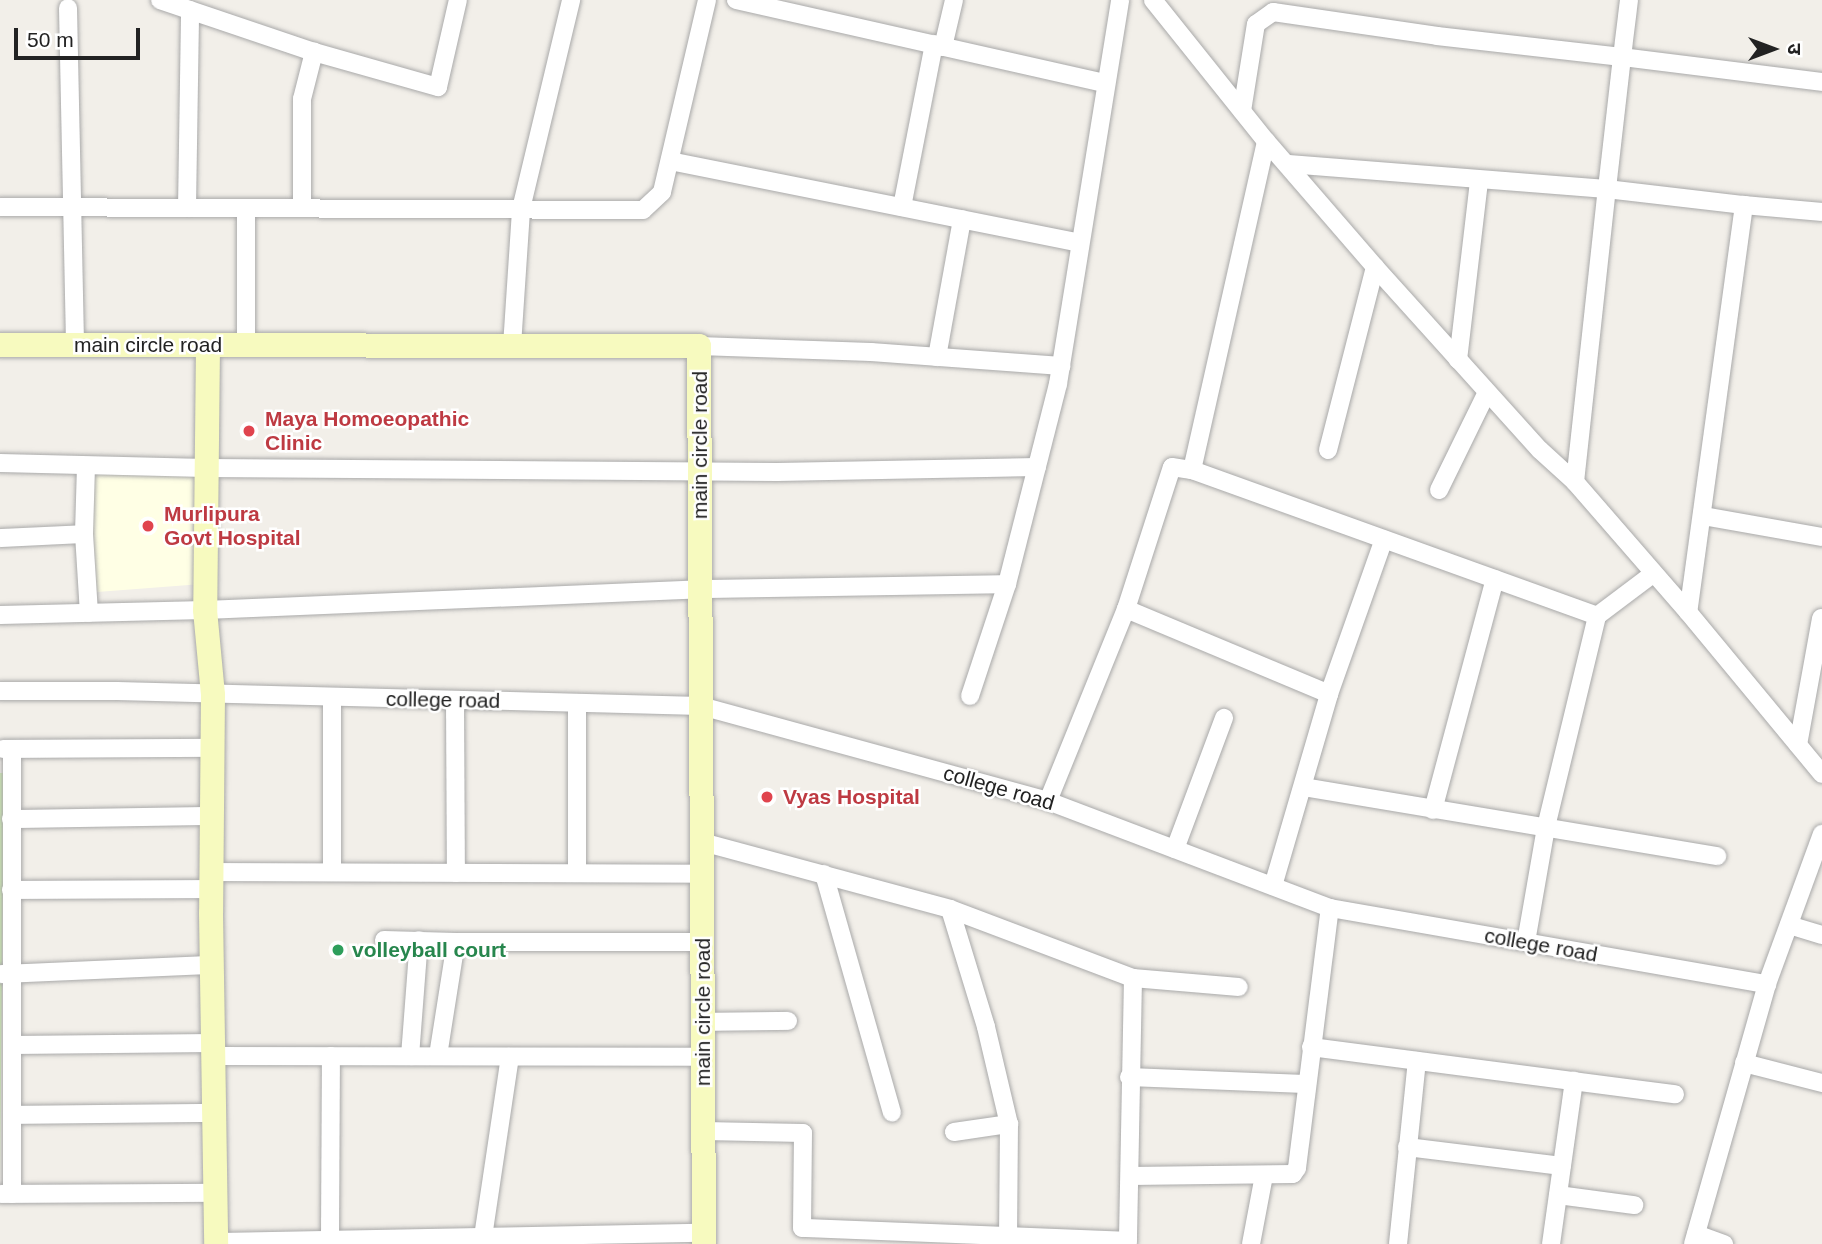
<!DOCTYPE html>
<meta charset="utf-8">
<style>
body{margin:0}
#map{position:relative;width:1822px;height:1244px;overflow:hidden;background:#f2efe9;font-family:Arial,"Noto Sans Devanagari",sans-serif}
div>[style]{position:absolute}
.education>*{inset:0;background:#ffffe5}
.grass>*{inset:0;background:#cdebb0}
.roads{filter:drop-shadow(0 0 2px #a9a9a9) drop-shadow(0 0 2px #a9a9a9)}
.street>*{height:18px;margin:-9px;padding:0 9px;transform-origin:9px;border-radius:9px;background:#fff}
.secondary>*{height:24px;margin:-12px;padding:0 12px;transform-origin:12px;border-radius:12px;background:#f7fabf}
.dots>*{width:19px;height:19px;translate:-50% -50%;box-sizing:border-box;border:4px solid #fff;border-radius:50%}
span{translate:-50% -50%;white-space:nowrap;text-align:center;line-height:1.15;-webkit-text-stroke:5px #fff;paint-order:stroke}
.street-label{font-size:21px;color:#222}
.health-label{font-size:21px;color:#be3a42;font-weight:700}
.left{translate:0 -50%;text-align:left}
.leisure-label{font-size:21px;color:#27864d;font-weight:700}
.north{position:absolute;left:1738px;top:14px;width:70px;height:70px;-webkit-text-stroke:5px #fff;paint-order:stroke;rotate:90deg;font-size:19px;font-weight:700;line-height:28px;text-align:center;color:#222}
.north::after{content:'';display:block;margin:auto;width:24px;height:32px;background:#222;clip-path:polygon(50% 0,100% 100%,50% 72%,0 100%)}
.scale{position:absolute;left:14px;top:28px;width:126px;height:32px;box-sizing:border-box;border:4px solid #222;border-top:0;padding-left:9px;font-size:21px;line-height:24px;white-space:nowrap;color:#222;-webkit-text-stroke:5px #fff;paint-order:stroke}
</style>
<div id="map">
<div class="education">
<i style="clip-path:polygon(205px 468px,202px 584px,97px 592px,89px 469px)"></i>
</div>
<div class="grass">
<i style="clip-path:polygon(0 773px,4px 773px,0 1179px)"></i>
</div>
<div class="roads">
<div class="street">
<i style="left:160px;top:0;width:163px;rotate:18.7deg"></i>
<i style="left:736px;top:0;width:378px;rotate:12.7deg"></i>
<i style="left:1153px;top:0;width:181px;rotate:51.3deg"></i>
<i style="left:1266px;top:141px;width:167px;rotate:49.1deg"></i>
<i style="left:1375px;top:267px;width:246px;rotate:48deg"></i>
<i style="left:1540px;top:450px;width:47px;rotate:42.4deg"></i>
<i style="left:1575px;top:482px;width:172px;rotate:49deg"></i>
<i style="left:1688px;top:612px;width:210px;rotate:50.4deg"></i>
<i style="left:1629px;top:0;width:57px;rotate:97deg"></i>
<i style="left:1622px;top:57px;width:202px;rotate:7.1deg"></i>
<i style="left:68px;top:8px;width:337px;rotate:88.8deg"></i>
<i style="left:943px;top:47px;width:48px;rotate:-76.8deg"></i>
<i style="left:1242px;top:111px;width:88px;rotate:-80.9deg"></i>
<i style="left:1256px;top:24px;width:21px;rotate:-35deg"></i>
<i style="left:1273px;top:12px;width:166px;rotate:8.3deg"></i>
<i style="left:1437px;top:36px;width:186px;rotate:6.5deg"></i>
<i style="left:1622px;top:57px;width:133px;rotate:96.5deg"></i>
<i style="left:1607px;top:189px;width:320px;rotate:-175.5deg"></i>
<i style="left:670px;top:161px;width:418px;rotate:11.3deg"></i>
<i style="left:1744px;top:205px;width:78px;rotate:5.1deg"></i>
<i style="left:0;top:207px;width:643px;rotate:0.27deg"></i>
<i style="left:643px;top:210px;width:26px;rotate:-43deg"></i>
<i style="left:662px;top:192px;width:197px;rotate:-76.8deg"></i>
<i style="left:902px;top:207px;width:166px;rotate:-78.9deg"></i>
<i style="left:187px;top:208px;width:198px;rotate:-89.1deg"></i>
<i style="left:246px;top:208px;width:137px;rotate:90deg"></i>
<i style="left:302px;top:208px;width:109px;rotate:-90deg"></i>
<i style="left:302px;top:99px;width:49px;rotate:-75.7deg"></i>
<i style="left:314px;top:52px;width:129px;rotate:15.8deg"></i>
<i style="left:438px;top:87px;width:89px;rotate:-77.1deg"></i>
<i style="left:512px;top:346px;width:137px;rotate:-86.2deg"></i>
<i style="left:521px;top:209px;width:215px;rotate:-76.5deg"></i>
<i style="left:699px;top:346px;width:172px;rotate:2deg"></i>
<i style="left:871px;top:352px;width:191px;rotate:4.2deg"></i>
<i style="left:937px;top:357px;width:140px;rotate:-79.7deg"></i>
<i style="left:1458px;top:360px;width:181px;rotate:-83.3deg"></i>
<i style="left:1328px;top:450px;width:189px;rotate:-75.6deg"></i>
<i style="left:0;top:463px;width:206px;rotate:1.4deg"></i>
<i style="left:206px;top:468px;width:571px;rotate:0.4deg"></i>
<i style="left:777px;top:472px;width:260px;rotate:-1.1deg"></i>
<i style="left:86px;top:466px;width:68px;rotate:91.7deg"></i>
<i style="left:84px;top:534px;width:79px;rotate:86.4deg"></i>
<i style="left:1192px;top:470px;width:337px;rotate:-77.3deg"></i>
<i style="left:1575px;top:482px;width:295px;rotate:-83.8deg"></i>
<i style="left:1607px;top:189px;width:138px;rotate:6.7deg"></i>
<i style="left:1744px;top:205px;width:411px;rotate:97.8deg"></i>
<i style="left:1439px;top:490px;width:109px;rotate:-63.9deg"></i>
<i style="left:1703px;top:516px;width:121px;rotate:10deg"></i>
<i style="left:0;top:538px;width:84px;rotate:-2.7deg"></i>
<i style="left:1126px;top:609px;width:220px;rotate:22.7deg"></i>
<i style="left:0;top:615px;width:205px;rotate:-1.4deg"></i>
<i style="left:205px;top:610px;width:496px;rotate:-2.4deg"></i>
<i style="left:701px;top:589px;width:306px;rotate:-0.9deg"></i>
<i style="left:1007px;top:584px;width:206px;rotate:-75.7deg"></i>
<i style="left:1058px;top:384px;width:389px;rotate:-80.8deg"></i>
<i style="left:0;top:691px;width:117px"></i>
<i style="left:117px;top:691px;width:584px;rotate:1.47deg"></i>
<i style="left:701px;top:706px;width:360px;rotate:15.3deg"></i>
<i style="left:1048px;top:801px;width:302px;rotate:20.8deg"></i>
<i style="left:1330px;top:908px;width:444px;rotate:9.9deg"></i>
<i style="left:970px;top:696px;width:118px;rotate:-71.7deg"></i>
<i style="left:332px;top:697px;width:175px;rotate:90deg"></i>
<i style="left:455px;top:700px;width:173px;rotate:89.7deg"></i>
<i style="left:577px;top:703px;width:170px;rotate:90deg"></i>
<i style="left:1798px;top:745px;width:129px;rotate:-79.7deg"></i>
<i style="left:3px;top:749px;width:210px;rotate:-0.3deg"></i>
<i style="left:12px;top:749px;width:445px;rotate:90deg"></i>
<i style="left:1304px;top:787px;width:419px;rotate:9.5deg"></i>
<i style="left:1048px;top:801px;width:207px;rotate:-67.9deg"></i>
<i style="left:1126px;top:609px;width:149px;rotate:-72.1deg"></i>
<i style="left:1172px;top:467px;width:20px;rotate:9deg"></i>
<i style="left:1192px;top:470px;width:431px;rotate:19.8deg"></i>
<i style="left:1433px;top:810px;width:239px;rotate:-75deg"></i>
<i style="left:11px;top:819px;width:201px;rotate:-0.9deg"></i>
<i style="left:702px;top:842px;width:257px;rotate:15.1deg"></i>
<i style="left:950px;top:909px;width:196px;rotate:20.7deg"></i>
<i style="left:1133px;top:978px;width:263px;rotate:91.1deg"></i>
<i style="left:1128px;top:1241px;width:326px;rotate:-177.7deg"></i>
<i style="left:802px;top:1228px;width:95px;rotate:-89.4deg"></i>
<i style="left:803px;top:1133px;width:99px;rotate:-178.8deg"></i>
<i style="left:1175px;top:849px;width:140px;rotate:-69.5deg"></i>
<i style="left:212px;top:872px;width:490px;rotate:0.2deg"></i>
<i style="left:824px;top:874px;width:248px;rotate:74.1deg"></i>
<i style="left:1273px;top:886px;width:200px;rotate:-73.7deg"></i>
<i style="left:1329px;top:694px;width:164px;rotate:-70.5deg"></i>
<i style="left:11px;top:890px;width:200px;rotate:-0.3deg"></i>
<i style="left:950px;top:909px;width:123px;rotate:73deg"></i>
<i style="left:986px;top:1027px;width:100px;rotate:76.7deg"></i>
<i style="left:1009px;top:1124px;width:111px;rotate:90.5deg"></i>
<i style="left:1789px;top:925px;width:34px;rotate:17deg"></i>
<i style="left:384px;top:940px;width:72px;rotate:1.6deg"></i>
<i style="left:456px;top:942px;width:115px;rotate:99deg"></i>
<i style="left:456px;top:942px;width:247px"></i>
<i style="left:1526px;top:942px;width:117px;rotate:-80.1deg"></i>
<i style="left:1546px;top:827px;width:217px;rotate:-76.4deg"></i>
<i style="left:1597px;top:616px;width:71px;rotate:-37deg"></i>
<i style="left:1px;top:974px;width:210px;rotate:-2.5deg"></i>
<i style="left:1133px;top:978px;width:106px;rotate:4.9deg"></i>
<i style="left:703px;top:1022px;width:85px;rotate:-0.7deg"></i>
<i style="left:12px;top:1045px;width:201px;rotate:-0.6deg"></i>
<i style="left:1311px;top:1047px;width:367px;rotate:7.4deg"></i>
<i style="left:213px;top:1056px;width:490px;rotate:0.1deg"></i>
<i style="left:410px;top:1056px;width:116px;rotate:-85.6deg"></i>
<i style="left:1744px;top:1063px;width:81px;rotate:14.4deg"></i>
<i style="left:1129px;top:1077px;width:176px;rotate:2.3deg"></i>
<i style="left:12px;top:1115px;width:202px;rotate:-0.6deg"></i>
<i style="left:954px;top:1132px;width:56px;rotate:-8.3deg"></i>
<i style="left:1407px;top:1147px;width:156px;rotate:7deg"></i>
<i style="left:1130px;top:1176px;width:163px;rotate:-0.7deg"></i>
<i style="left:1293px;top:1174px;width:7px;rotate:-56deg"></i>
<i style="left:1297px;top:1168px;width:262px;rotate:-82.8deg"></i>
<i style="left:1px;top:1194px;width:214px;rotate:-0.3deg"></i>
<i style="left:1558px;top:1195px;width:77px;rotate:7.5deg"></i>
<i style="left:1696px;top:1234px;width:30px;rotate:20deg"></i>
<i style="left:483px;top:1237px;width:182px;rotate:-81.5deg"></i>
<i style="left:330px;top:1238px;width:182px;rotate:-89.7deg"></i>
<i style="left:216px;top:1242px;width:488px;rotate:-1.1deg"></i>
<i style="left:1251px;top:1244px;width:70px;rotate:-79.3deg"></i>
<i style="left:1398px;top:1244px;width:184px;rotate:-84.1deg"></i>
<i style="left:1551px;top:1244px;width:165px;rotate:-82deg"></i>
<i style="left:1693px;top:1244px;width:270px;rotate:-74.1deg"></i>
<i style="left:1767px;top:984px;width:160px;rotate:-69.9deg"></i>
</div>
<div class="secondary">
<i style="left:0;top:345px;width:699px;rotate:0.08deg"></i>
<i style="left:699px;top:346px;width:898px;rotate:89.68deg"></i>
<i style="left:208px;top:345px;width:265px;rotate:90.6deg"></i>
<i style="left:205px;top:610px;width:85px;rotate:84.6deg"></i>
<i style="left:213px;top:695px;width:218px;rotate:90.5deg"></i>
<i style="left:211px;top:913px;width:331px;rotate:89.1deg"></i>
</div>
</div>
<div class="dots">
<i style="left:249px;top:431px;background:#e0444e"></i>
<i style="left:148px;top:526px;background:#e0444e"></i>
<i style="left:767px;top:797px;background:#e0444e"></i>
<i style="left:338px;top:950px;background:#2e9e5b"></i>
</div>
<div class="street-label">
<span style="left:148px;top:345px">main circle road</span>
<span style="left:700px;top:445px;rotate:-90deg">main circle road</span>
<span style="left:443px;top:700px;rotate:1deg">college road</span>
<span style="left:999px;top:788px;rotate:16deg">college road</span>
<span style="left:1541px;top:945px;rotate:10deg">college road</span>
<span style="left:703px;top:1012px;rotate:-90deg">main circle road</span>
</div>
<div class="health-label">
<span class="left" style="left:265px;top:431px">Maya Homoeopathic<br>Clinic</span>
<span class="left" style="left:164px;top:526px">Murlipura<br>Govt Hospital</span>
<span class="left" style="left:783px;top:797px">Vyas Hospital</span>
</div>
<div class="leisure-label">
<span class="left" style="left:352px;top:950px">volleyball court</span>
</div>
<div class="north">उ</div>
<div class="scale">50 m</div>
</div>
